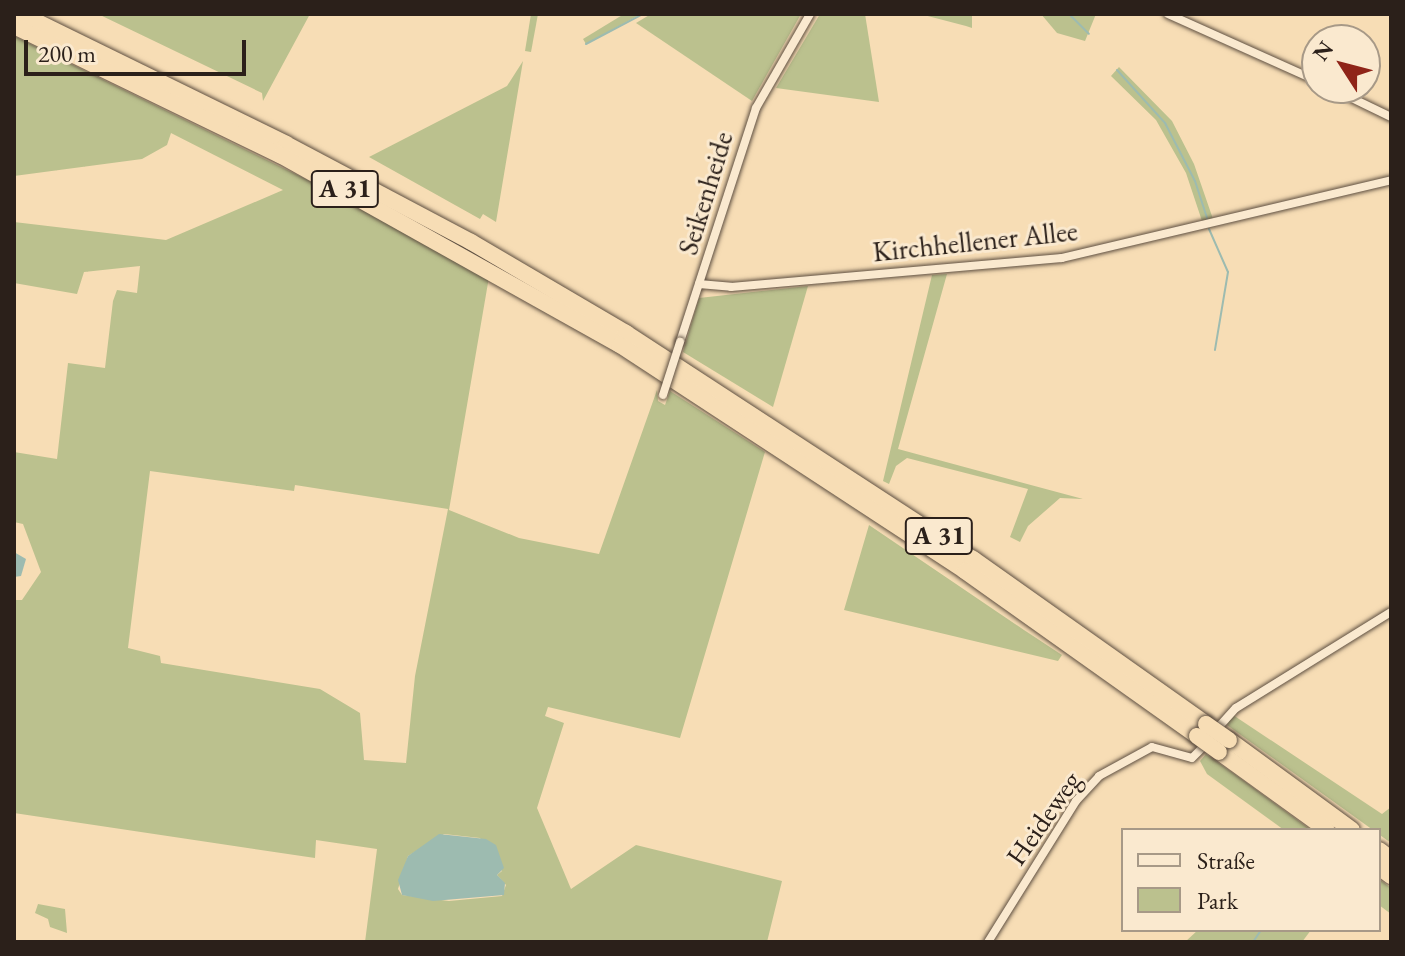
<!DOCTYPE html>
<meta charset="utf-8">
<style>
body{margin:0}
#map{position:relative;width:1405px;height:956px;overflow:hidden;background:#f7ddb5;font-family:"EB Garamond",serif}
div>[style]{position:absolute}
.green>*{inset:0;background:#bbc18e}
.water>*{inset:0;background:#9dbbb0}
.stream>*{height:2px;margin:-1px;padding:0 1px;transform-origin:1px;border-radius:1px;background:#9dbbb0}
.roads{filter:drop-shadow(0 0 2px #5e4f41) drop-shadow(0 0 2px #5e4f41)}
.street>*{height:8px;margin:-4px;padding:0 4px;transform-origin:4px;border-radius:4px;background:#fae9cf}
.highway>*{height:16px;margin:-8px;padding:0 8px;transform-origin:8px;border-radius:8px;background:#f7ddb5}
.bridges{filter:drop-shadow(0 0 2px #5e4f41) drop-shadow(0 0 2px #5e4f41)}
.street-bridge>*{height:8px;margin:-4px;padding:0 4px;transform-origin:4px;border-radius:4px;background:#fae9cf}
.highway-bridge>*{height:16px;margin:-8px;padding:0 8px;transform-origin:8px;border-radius:8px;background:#f7ddb5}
span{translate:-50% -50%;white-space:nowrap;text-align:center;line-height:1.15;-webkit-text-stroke:6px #fae9cf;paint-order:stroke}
.shield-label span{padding:2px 6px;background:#fae9cf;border:2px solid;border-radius:6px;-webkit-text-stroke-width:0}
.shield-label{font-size:26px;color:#2b201a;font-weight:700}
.street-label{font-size:28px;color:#2b201a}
.frame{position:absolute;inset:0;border:16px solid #2b201a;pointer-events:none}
.legend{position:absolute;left:1121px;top:828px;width:260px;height:104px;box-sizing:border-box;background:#fae9cf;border:2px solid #a79987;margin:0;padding:10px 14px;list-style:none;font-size:24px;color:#2b201a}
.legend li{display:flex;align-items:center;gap:16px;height:40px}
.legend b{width:40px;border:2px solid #a79987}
.north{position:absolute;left:1301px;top:24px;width:80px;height:80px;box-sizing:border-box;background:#fae9cf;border:2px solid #a79987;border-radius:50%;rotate:306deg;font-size:22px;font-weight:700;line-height:32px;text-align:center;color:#2b201a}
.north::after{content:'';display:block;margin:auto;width:28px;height:36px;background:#8f2418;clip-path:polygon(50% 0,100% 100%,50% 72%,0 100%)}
.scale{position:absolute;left:24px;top:40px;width:222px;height:36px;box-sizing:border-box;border:4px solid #2b201a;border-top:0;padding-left:10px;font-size:24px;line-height:28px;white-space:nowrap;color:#2b201a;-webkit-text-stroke:6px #fae9cf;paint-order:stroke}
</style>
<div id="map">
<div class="green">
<i style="clip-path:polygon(98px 14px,310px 14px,263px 101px,262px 93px)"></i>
<i style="clip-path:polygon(531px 14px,538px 14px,531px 52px,525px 51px)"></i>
<i style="clip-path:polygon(624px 14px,641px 14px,586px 44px,583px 39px)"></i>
<i style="clip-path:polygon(651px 14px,801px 14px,752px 101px,636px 23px)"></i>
<i style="clip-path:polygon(820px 14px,865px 14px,879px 102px,776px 88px)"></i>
<i style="clip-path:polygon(920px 14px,972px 14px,972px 28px,966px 26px)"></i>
<i style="clip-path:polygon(1041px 14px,1096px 14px,1085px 41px,1057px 33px)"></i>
<i style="clip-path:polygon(evenodd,14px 36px,320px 186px,489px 277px,449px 510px,519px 538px,599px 554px,657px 390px,658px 401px,665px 405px,670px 391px,765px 452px,680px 738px,548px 707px,545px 716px,564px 723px,537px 808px,571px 889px,636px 845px,782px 881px,767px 942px,365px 942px,377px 849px,316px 840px,315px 858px,14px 813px,14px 600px,22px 600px,41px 572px,23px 524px,14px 522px,14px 452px,57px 459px,68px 363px,105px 368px,113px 301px,117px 290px,137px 293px,140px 266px,84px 272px,77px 294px,14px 283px,14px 222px,166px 240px,283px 190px,171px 133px,167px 145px,142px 159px,14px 176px,14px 36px,150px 471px,294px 491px,295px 485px,448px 509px,415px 676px,406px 763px,364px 760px,360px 713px,320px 689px,161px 663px,160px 656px,128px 648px,150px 471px,14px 36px,444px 834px,480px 838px,502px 871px,497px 875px,506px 885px,502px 896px,449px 901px,402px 895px,398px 889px,408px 856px,444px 834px)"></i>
<i style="clip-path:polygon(523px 61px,496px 222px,483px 214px,480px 219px,369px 157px,507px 86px)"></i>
<i style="clip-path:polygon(1119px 67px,1172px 121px,1194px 164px,1213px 219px,1202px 221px,1186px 173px,1156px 120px,1111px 76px)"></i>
<i style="clip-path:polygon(947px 274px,898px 449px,1083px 499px,1060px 498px,1028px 526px,1020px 542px,1010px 537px,1028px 489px,907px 458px,896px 466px,889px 484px,883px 481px,932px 275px)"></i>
<i style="clip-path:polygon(808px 286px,773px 407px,683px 352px,699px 298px)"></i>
<i style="clip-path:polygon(869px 525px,1024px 630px,1062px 655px,1058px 661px,844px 610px)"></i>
<i style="clip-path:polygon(1233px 715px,1382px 814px,1391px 807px,1391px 843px,1227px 725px)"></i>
<i style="clip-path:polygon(1206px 754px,1244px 781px,1311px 830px,1284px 830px,1207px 774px,1200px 761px)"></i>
<i style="clip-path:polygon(1379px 879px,1391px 888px,1391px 914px,1379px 905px)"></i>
<i style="clip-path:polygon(38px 904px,65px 909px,67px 933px,50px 927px,48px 919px,35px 913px)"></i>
<i style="clip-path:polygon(1198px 930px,1311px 930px,1302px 942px,1185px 942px)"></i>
</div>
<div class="water">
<i style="clip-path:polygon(14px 552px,26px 559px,21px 576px,14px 577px)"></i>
<i style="clip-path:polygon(439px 834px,486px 839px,496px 845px,504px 868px,497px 875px,505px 883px,504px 895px,433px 901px,402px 895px,398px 880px,408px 856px)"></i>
</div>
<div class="stream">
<i style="left:1069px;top:14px;width:28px;rotate:45deg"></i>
<i style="left:586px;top:44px;width:64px;rotate:-27.8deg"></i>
<i style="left:1117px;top:70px;width:72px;rotate:47.8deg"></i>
<i style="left:1165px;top:123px;width:65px;rotate:62.7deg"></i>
<i style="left:1195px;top:181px;width:40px;rotate:72deg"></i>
<i style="left:1209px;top:229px;width:47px;rotate:66.2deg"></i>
<i style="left:1228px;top:272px;width:79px;rotate:99.5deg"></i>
<i style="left:1253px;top:942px;width:14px;rotate:-56deg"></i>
</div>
<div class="roads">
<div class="street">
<i style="left:1168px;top:14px;width:163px;rotate:24.2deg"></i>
<i style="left:1331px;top:88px;width:67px;rotate:25.8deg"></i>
<i style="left:699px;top:284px;width:32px;rotate:5deg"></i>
<i style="left:731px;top:287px;width:332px;rotate:-5deg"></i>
<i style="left:1062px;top:258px;width:338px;rotate:-13.3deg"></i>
<i style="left:680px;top:342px;width:246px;rotate:-72deg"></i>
<i style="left:756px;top:108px;width:108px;rotate:-60.1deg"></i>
<i style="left:1215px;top:731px;width:31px;rotate:-48deg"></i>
<i style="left:1236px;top:708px;width:182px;rotate:-31.8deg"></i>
<i style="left:988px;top:942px;width:166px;rotate:-58deg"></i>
<i style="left:1076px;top:801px;width:34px;rotate:-47deg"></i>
<i style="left:1099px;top:776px;width:60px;rotate:-28.7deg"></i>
<i style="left:1152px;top:747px;width:41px;rotate:15.4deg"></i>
<i style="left:1192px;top:758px;width:23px;rotate:-45deg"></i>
</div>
<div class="highway">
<i style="left:21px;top:14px;width:295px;rotate:26.1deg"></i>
<i style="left:286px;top:144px;width:209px;rotate:27.9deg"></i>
<i style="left:471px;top:242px;width:180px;rotate:30.4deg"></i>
<i style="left:626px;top:333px;width:414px;rotate:33.1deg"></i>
<i style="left:973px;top:559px;width:286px;rotate:35.3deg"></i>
<i style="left:14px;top:26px;width:296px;rotate:25.9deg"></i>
<i style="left:280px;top:155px;width:389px;rotate:29.2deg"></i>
<i style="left:620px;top:345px;width:412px;rotate:33.2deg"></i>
<i style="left:965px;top:571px;width:285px;rotate:35.4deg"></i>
<i style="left:1229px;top:740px;width:152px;rotate:36.2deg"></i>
<i style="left:1219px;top:752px;width:133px;rotate:35.8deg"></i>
<i style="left:1379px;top:850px;width:15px;rotate:37deg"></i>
<i style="left:1379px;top:867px;width:15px;rotate:37deg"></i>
</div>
</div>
<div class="bridges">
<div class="street-bridge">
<i style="left:663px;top:395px;width:56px;rotate:-72.2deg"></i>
</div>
<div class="highway-bridge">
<i style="left:1206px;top:724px;width:28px;rotate:35deg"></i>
<i style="left:1197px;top:736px;width:27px;rotate:36deg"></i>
</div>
</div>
<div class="shield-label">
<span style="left:345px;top:189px">A 31</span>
<span style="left:939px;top:536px">A 31</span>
</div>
<div class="street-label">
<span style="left:705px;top:193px;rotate:-73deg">Seikenheide</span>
<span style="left:975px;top:241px;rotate:-6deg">Kirchhellener Allee</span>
<span style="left:1043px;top:818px;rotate:-55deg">Heideweg</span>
</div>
<div class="frame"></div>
<ul class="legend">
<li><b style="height:10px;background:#fae9cf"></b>Straße</li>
<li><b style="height:22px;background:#bbc18e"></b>Park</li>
</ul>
<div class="north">N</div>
<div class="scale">200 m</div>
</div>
